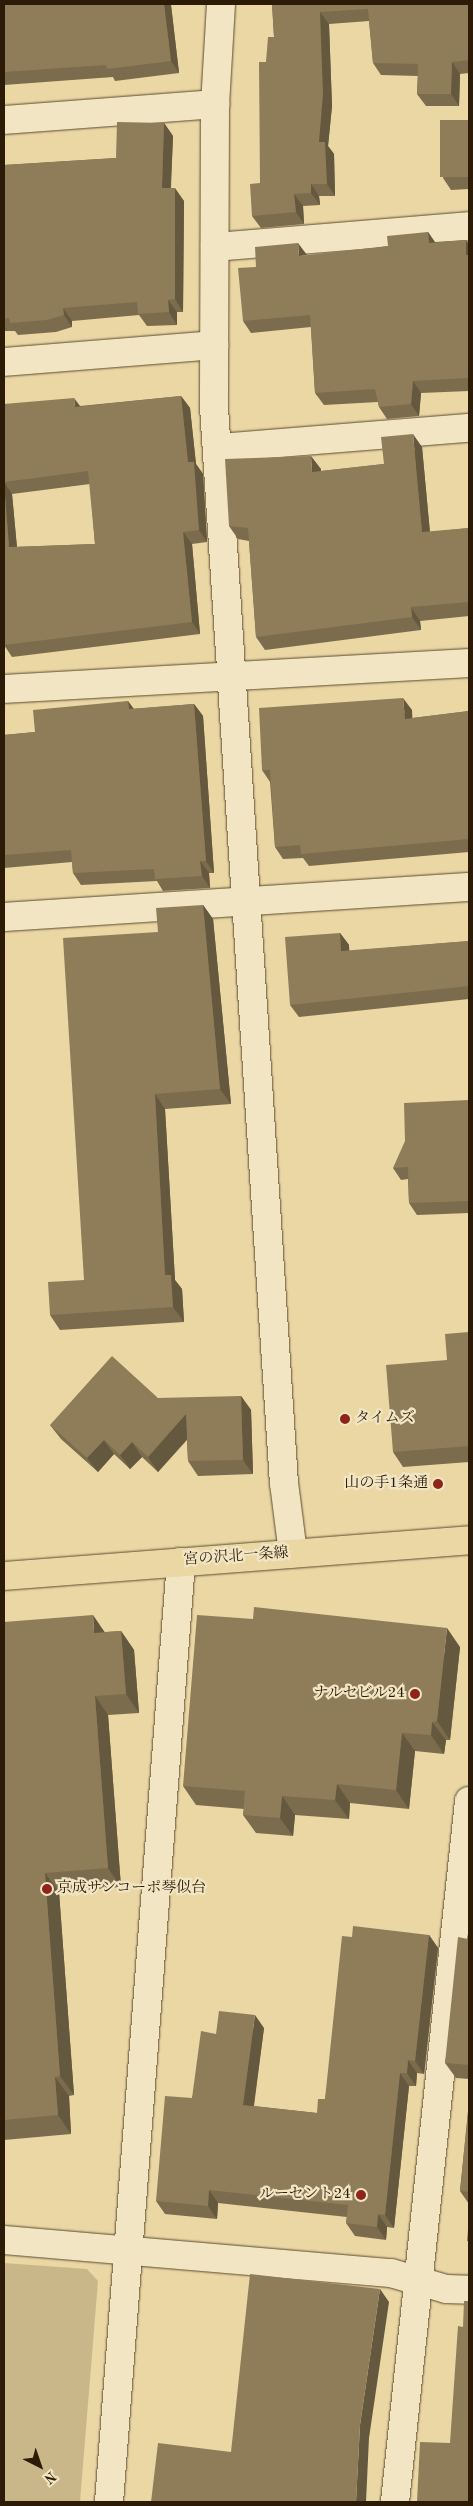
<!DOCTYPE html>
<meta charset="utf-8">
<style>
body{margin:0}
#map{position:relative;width:473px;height:2506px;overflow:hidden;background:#ead7a4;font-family:"Old Standard TT","Noto Serif JP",serif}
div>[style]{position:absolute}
.green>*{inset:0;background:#cab789}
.roads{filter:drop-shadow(0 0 1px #5c4b2e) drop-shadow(0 0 1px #5c4b2e)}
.minor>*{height:28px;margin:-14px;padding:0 14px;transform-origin:14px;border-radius:14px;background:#f1e5c4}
.major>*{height:28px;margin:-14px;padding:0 14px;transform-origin:14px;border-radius:14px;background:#ead7a4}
.wall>*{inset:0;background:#7b6c4d}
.shaded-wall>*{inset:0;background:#64583e}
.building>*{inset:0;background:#8f7d59;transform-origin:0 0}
.dots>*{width:14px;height:14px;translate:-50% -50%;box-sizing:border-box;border:2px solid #f1e5c4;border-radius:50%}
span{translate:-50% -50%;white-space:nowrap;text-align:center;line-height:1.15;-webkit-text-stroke:4.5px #f1e5c4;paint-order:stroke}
.poi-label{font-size:15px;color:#2c1c07}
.left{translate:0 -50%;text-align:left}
.right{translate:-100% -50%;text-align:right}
.street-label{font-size:15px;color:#2c1c07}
.frame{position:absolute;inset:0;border:5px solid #2c1c07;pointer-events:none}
.north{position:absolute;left:15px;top:2441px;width:50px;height:50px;-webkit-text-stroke:4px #f1e5c4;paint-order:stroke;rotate:139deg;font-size:14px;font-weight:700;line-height:20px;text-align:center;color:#2c1c07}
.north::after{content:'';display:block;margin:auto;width:18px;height:22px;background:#2c1c07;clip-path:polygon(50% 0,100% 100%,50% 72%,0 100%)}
</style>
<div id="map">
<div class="green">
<i style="clip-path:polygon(4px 2263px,87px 2269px,98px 2281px,80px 2502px,4px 2502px)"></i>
</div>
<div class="roads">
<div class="minor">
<i style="left:221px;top:4px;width:100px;rotate:93.4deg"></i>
<i style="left:215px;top:104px;width:303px;rotate:90.2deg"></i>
<i style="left:214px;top:407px;width:1078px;rotate:86.28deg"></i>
<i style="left:284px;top:1483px;width:71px;rotate:82.7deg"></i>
<i style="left:4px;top:120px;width:212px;rotate:-4.3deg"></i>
<i style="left:215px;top:247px;width:255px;rotate:-4.7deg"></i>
<i style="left:4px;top:362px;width:211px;rotate:-4.6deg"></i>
<i style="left:218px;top:448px;width:252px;rotate:-4.6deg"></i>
<i style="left:4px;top:689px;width:466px;rotate:-3.2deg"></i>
<i style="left:4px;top:917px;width:466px;rotate:-3.7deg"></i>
<i style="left:4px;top:2240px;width:388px;rotate:4.9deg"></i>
<i style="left:391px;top:2273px;width:57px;rotate:16.2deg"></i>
<i style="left:446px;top:2289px;width:23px;rotate:2deg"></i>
<i style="left:109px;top:2502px;width:943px;rotate:-85.62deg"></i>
<i style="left:395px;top:2502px;width:705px;rotate:-83.97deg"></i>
</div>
<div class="major">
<i style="left:4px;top:1576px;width:466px;rotate:-4.4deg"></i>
</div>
</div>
<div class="wall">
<i style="clip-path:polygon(4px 4px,183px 4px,171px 5px,179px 73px,115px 81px,113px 77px,4px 85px)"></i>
<i style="clip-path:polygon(272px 4px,469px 4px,469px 73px,460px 74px,459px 106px,426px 106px,417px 94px,418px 76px,381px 75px,373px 63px,369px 21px,329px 24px,332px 106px,328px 146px,334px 154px,335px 196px,319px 196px,320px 205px,303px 206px,304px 224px,261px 228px,252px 216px,260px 183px,266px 62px,274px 37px)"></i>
<i style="clip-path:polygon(469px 120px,469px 189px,451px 190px,443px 178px)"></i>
<i style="clip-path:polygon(164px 123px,173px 136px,171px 188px,184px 201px,183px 312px,177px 312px,177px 325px,147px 326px,139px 315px,72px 321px,72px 327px,56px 332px,18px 335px,15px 331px,4px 331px,4px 165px,116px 158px)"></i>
<i style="clip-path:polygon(428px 232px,435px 242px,466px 240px,469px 245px,469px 391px,421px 393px,419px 416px,387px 419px,379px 407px,378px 402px,324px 405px,315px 393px,311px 327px,251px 333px,243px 321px,256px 267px,388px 246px)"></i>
<i style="clip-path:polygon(evenodd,181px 396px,190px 408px,196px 464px,203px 474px,207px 542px,192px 544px,200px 634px,12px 657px,4px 645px,4px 404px,80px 406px,181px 396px,90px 484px,95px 544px,17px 547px,12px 494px,90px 484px)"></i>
<i style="clip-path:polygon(422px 447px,430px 532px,469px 528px,469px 616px,420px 621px,421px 630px,265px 650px,256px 637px,249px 541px,238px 539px,229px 526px,321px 469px,321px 471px,384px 464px)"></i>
<i style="clip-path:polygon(128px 701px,133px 709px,194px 704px,203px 716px,214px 873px,209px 873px,210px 888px,163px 891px,157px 881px,81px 885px,73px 873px,72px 862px,4px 868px,4px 735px,35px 732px)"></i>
<i style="clip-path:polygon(412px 710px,412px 718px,469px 711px,469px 852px,309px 866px,303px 858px,283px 859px,275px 847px,270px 782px,262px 770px)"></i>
<i style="clip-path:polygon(203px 905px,213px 919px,231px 1104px,165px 1109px,175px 1280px,182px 1289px,184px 1322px,60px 1330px,50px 1315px,84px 1280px,158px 932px)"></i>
<i style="clip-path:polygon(340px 933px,349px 945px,349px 951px,469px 941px,469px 999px,299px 1017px,290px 1005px)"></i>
<i style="clip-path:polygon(469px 1100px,469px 1213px,417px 1215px,409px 1203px,408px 1179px,401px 1180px,393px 1168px)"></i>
<i style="clip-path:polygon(469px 1332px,469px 1462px,403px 1467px,393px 1452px,447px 1360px)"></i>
<i style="clip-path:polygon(241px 1396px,251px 1410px,253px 1474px,198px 1476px,188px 1461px,187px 1440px,158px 1472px,142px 1457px,130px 1469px,114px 1454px,98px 1472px,61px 1439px,50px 1425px)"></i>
<i style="clip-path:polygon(4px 1622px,105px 1632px,121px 1631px,134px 1650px,139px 1713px,108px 1715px,121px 1887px,59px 1892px,74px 2095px,69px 2096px,71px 2134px,4px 2140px)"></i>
<i style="clip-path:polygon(460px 1647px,450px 1740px,446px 1740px,444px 1754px,415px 1751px,409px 1809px,350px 1803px,349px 1819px,295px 1815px,293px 1836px,256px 1833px,243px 1815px,244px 1809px,196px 1805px,183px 1786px)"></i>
<i style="clip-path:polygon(469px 1928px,469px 2079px,456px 2078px,445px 2063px)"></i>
<i style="clip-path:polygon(429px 1935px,438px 1948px,424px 2074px,417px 2073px,416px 2086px,409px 2086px,394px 2228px,387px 2227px,386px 2240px,355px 2236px,346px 2223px,347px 2217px,218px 2203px,217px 2219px,165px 2214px,156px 2201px,192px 2098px,216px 2034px,264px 2028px,254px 2106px,317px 2113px,325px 2099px,352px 1937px)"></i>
<i style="clip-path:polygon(469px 2102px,469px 2204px,460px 2191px)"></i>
</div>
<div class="shaded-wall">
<i style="clip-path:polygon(164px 4px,170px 4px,171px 5px,179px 73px,171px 61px)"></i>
<i style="clip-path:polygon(320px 12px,329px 24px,332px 106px,328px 146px,334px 154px,335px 196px,327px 184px,319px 142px)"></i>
<i style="clip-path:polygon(452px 62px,460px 74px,459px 106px,451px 94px)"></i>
<i style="clip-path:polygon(164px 123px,173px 136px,170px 200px,162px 188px)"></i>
<i style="clip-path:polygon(311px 184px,319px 196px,320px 205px,311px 193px)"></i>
<i style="clip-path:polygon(175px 188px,184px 201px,183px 312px,175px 299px)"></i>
<i style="clip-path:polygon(294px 194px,303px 206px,304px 224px,296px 212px)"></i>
<i style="clip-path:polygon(428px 232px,436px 244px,429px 243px)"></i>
<i style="clip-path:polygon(466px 240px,469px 245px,469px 259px,466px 255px)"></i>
<i style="clip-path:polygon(298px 243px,307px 255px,299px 256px)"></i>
<i style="clip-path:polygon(168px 300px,177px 312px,177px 325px,169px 312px)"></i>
<i style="clip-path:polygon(63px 308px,72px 321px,72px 327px,64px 315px)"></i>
<i style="clip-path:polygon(413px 381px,421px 393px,419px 416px,411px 404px)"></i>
<i style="clip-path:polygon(181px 396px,190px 408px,196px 464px,203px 474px,207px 542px,199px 530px,188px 462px)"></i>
<i style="clip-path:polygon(74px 398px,83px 410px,75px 407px)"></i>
<i style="clip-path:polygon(413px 434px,422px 447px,431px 545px,422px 532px)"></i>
<i style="clip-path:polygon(311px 456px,321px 469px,321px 485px,312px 472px)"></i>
<i style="clip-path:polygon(4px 482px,12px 494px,18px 559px,9px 547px)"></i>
<i style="clip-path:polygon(183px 532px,192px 544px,200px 634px,192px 622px)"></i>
<i style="clip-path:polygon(411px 607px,420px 621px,421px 630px,412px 617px)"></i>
<i style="clip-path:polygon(403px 698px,412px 710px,413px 731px,405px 719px)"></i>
<i style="clip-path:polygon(128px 701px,137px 713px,129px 709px)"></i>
<i style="clip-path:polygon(194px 704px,203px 716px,214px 873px,206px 861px)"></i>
<i style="clip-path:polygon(200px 861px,209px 873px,210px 888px,202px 876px)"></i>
<i style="clip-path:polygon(203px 905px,213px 919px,231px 1104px,220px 1089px)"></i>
<i style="clip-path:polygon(340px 933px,349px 945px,350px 964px,341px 951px)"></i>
<i style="clip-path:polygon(155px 1094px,165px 1109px,175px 1280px,182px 1289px,184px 1322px,173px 1307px,165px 1275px)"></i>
<i style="clip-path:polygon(241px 1396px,251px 1410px,253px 1474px,243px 1460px)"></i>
<i style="clip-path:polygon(186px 1414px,196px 1429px,158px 1472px,148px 1457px)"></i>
<i style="clip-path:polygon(104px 1440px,114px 1454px,98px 1472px,87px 1458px)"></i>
<i style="clip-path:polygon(132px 1442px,142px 1457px,130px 1469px,120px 1455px)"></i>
<i style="clip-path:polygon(93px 1615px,106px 1634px,94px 1633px)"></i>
<i style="clip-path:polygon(447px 1628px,460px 1647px,450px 1740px,437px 1721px)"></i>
<i style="clip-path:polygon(121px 1631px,134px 1650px,139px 1713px,126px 1694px)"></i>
<i style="clip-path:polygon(95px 1696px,108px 1715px,121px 1887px,108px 1868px)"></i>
<i style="clip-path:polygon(432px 1722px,446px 1740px,444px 1754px,431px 1735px)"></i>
<i style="clip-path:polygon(402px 1733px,415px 1751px,409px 1809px,396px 1790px)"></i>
<i style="clip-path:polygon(337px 1784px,350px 1803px,349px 1819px,335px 1800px)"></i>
<i style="clip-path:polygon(282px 1796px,295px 1815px,293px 1836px,280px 1818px)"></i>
<i style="clip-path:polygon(45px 1873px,59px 1892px,74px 2095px,60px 2076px)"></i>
<i style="clip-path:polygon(429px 1935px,438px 1948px,424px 2074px,415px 2061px)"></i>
<i style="clip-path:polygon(255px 2015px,264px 2028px,252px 2118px,243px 2105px)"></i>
<i style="clip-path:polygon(408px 2060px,417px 2073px,416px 2086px,407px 2073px)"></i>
<i style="clip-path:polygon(400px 2073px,409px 2086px,394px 2228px,385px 2215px)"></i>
<i style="clip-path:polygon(55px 2077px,69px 2096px,71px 2134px,58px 2115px)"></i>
<i style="clip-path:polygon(209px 2190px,218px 2203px,217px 2219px,208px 2206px)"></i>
<i style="clip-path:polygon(378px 2214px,387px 2227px,386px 2240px,377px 2227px)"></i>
<i style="clip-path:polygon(380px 2289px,389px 2302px,369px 2438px,366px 2502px,356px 2502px,360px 2425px)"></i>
</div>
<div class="building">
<i style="clip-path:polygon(4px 4px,164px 4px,171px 61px,107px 69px,106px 65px,4px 72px)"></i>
<i style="clip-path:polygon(272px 4px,469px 4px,469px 60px,452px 62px,451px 94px,417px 94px,418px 64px,373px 63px,368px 9px,320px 12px,323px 94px,319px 142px,325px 142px,327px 184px,311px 184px,311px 193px,294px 194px,296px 212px,252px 216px,250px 184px,260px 183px,259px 62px,266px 62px,268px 37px,274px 37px)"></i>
<i style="left:469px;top:120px;width:57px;height:29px;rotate:90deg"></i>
<i style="clip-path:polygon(117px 122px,164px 123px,162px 188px,175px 188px,175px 299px,168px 300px,169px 312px,138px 314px,137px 302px,63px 308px,64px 315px,47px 320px,10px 323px,9px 318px,4px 319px,4px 165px,116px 158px)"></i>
<i style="clip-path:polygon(428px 232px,429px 243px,466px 240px,466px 255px,469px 255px,469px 378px,413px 381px,411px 404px,379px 407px,375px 389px,315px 393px,310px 315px,243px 321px,238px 268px,256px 267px,255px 247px,298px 243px,299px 256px,388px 246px,387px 236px)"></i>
<i style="clip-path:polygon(evenodd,181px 396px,188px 462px,194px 462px,199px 530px,183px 532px,192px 622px,4px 645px,4px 404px,74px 398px,75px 407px,181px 396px,88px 471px,95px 544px,9px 547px,4px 482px,88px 471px)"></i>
<i style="clip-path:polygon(413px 434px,422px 532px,469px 528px,469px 602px,411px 607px,412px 617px,256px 637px,248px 528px,229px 526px,225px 459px,311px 456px,312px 472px,384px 464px,381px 437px)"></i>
<i style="clip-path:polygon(403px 698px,405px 719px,469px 711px,469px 839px,301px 854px,300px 845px,275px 847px,270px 770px,262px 770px,259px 708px)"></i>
<i style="clip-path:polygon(128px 701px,129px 709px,194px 704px,206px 861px,200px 861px,202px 876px,155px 879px,154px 869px,73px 873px,71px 850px,4px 855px,4px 735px,35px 732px,33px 710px)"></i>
<i style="clip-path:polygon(203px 905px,220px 1089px,155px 1094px,165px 1275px,171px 1275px,173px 1307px,50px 1315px,48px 1282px,84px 1280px,63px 938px,158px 932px,156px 908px)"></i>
<i style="clip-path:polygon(340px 933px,341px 951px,469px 941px,469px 986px,290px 1005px,285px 937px)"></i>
<i style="clip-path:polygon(469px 1100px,469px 1201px,409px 1203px,408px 1167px,393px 1168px,405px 1141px,404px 1103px)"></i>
<i style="clip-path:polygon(469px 1332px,469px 1446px,393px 1452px,386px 1365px,447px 1360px,445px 1334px)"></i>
<i style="clip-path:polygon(112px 1356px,158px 1398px,241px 1396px,243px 1460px,188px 1461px,186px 1414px,148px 1457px,132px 1442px,120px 1455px,104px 1440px,87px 1458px,50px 1425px)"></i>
<i style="clip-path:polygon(254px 1607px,447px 1628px,437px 1721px,432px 1722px,431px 1735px,402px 1733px,396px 1790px,337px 1784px,335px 1800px,282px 1796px,280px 1818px,243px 1815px,245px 1791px,183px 1786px,197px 1615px,253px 1619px)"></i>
<i style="clip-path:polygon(93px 1615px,94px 1633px,121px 1631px,126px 1694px,95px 1696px,108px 1868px,45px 1873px,60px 2076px,55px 2077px,58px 2115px,4px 2120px,4px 1622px)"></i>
<i style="clip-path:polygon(353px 1926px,429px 1935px,415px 2061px,408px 2060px,407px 2073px,400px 2073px,385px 2215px,378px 2214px,377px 2227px,346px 2223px,348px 2205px,209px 2190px,208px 2206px,156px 2201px,165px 2096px,192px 2098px,201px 2031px,216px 2034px,219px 2011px,255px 2015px,243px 2105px,317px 2113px,318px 2099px,325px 2099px,342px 1936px,352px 1937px)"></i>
<i style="clip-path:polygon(469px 1928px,469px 2065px,445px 2063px,458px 1937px,468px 1939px)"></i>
<i style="clip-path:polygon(469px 2102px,469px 2192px,460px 2191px)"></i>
<i style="clip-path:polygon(469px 2218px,469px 2241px,467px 2241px)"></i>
<i style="clip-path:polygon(250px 2274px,380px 2289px,360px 2425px,356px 2502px,151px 2502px,158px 2443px,231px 2452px)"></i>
<i style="clip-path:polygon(464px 2301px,469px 2301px,469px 2502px,417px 2502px,420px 2442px,450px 2443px,458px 2326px,463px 2327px)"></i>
</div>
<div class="dots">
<i style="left:345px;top:1419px;background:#8f2418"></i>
<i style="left:438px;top:1484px;background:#8f2418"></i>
<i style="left:415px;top:1694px;background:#8f2418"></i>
<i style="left:47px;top:1889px;background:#8f2418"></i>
<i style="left:361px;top:2195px;background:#8f2418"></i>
</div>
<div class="poi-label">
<span class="left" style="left:355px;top:1419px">タイムズ</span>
<span class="right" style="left:428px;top:1484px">山の手1条通</span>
<span class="right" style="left:405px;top:1694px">ナルセビル24</span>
<span class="left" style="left:57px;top:1889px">京成サンコーポ琴似台</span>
<span class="right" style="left:351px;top:2195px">ルーセント24</span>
</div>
<div class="street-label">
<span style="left:236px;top:1557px;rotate:-4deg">宮の沢北一条線</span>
</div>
<div class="frame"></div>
<div class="north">N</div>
</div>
